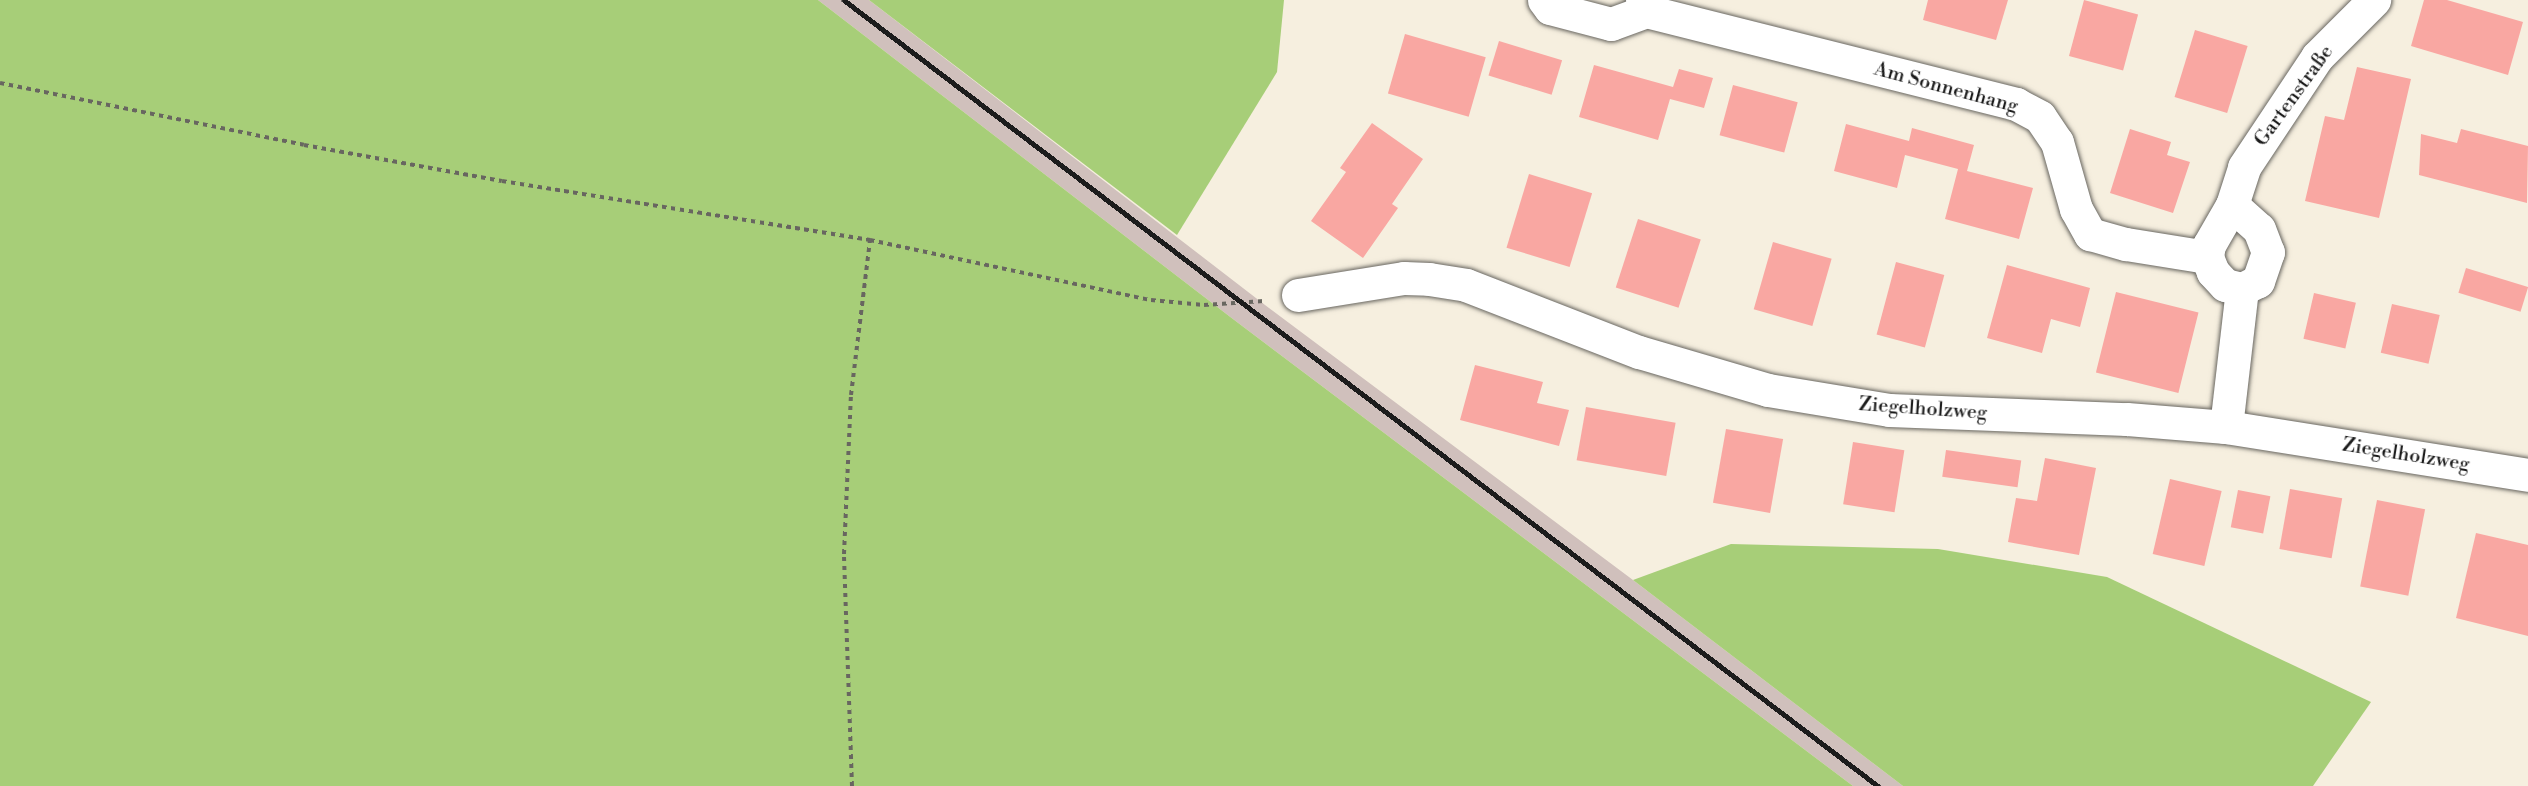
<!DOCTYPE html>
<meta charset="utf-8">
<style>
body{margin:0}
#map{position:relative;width:2528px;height:786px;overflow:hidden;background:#f6efdf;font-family:"Libre Bodoni",serif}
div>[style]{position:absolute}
.industrial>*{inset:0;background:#d0c0bc}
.green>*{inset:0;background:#a7ce78}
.building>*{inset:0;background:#f9a7a2;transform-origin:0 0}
.path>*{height:4px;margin-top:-2px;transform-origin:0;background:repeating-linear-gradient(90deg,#686660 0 4.5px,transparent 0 9px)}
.roads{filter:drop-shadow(0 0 2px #686660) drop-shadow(0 0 2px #686660)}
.minor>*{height:33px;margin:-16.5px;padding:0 16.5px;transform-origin:16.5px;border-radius:16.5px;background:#fff}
.rail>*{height:4.5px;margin:-2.25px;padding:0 2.25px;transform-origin:2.25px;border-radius:2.25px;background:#1c1c1c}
span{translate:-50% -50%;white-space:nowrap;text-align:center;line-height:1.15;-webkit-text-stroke:4.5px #fff;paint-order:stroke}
.street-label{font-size:20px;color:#1c1c1c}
</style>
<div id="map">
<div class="industrial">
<i style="clip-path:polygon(818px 0,869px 0,1265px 305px,1633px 580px,1903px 786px,1853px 786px,1229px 316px)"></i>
</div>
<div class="green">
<i style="clip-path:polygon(0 0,818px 0,1229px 316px,1853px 786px,0 786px)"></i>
<i style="clip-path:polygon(869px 0,1284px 0,1277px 72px,1177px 235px)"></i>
<i style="clip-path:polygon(1731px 544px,1938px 549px,2107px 577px,2371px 702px,2313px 786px,1903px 786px,1633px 580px)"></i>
</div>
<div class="building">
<i style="clip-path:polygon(1928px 0,2008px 0,1996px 40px,1923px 20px)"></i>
<i style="left:2084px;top:0;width:56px;height:58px;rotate:15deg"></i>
<i style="clip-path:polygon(2424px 0,2447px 0,2523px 22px,2508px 75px,2411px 46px)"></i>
<i style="left:2195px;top:30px;width:55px;height:70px;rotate:17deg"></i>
<i style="left:1405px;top:34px;width:84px;height:62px;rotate:16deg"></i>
<i style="left:1499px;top:41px;width:66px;height:36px;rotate:17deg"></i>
<i style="clip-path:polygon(1594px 65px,1673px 87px,1679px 69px,1713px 78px,1704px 108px,1670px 99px,1658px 140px,1579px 117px)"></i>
<i style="clip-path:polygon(2357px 67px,2411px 79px,2379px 218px,2305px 201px,2325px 116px,2344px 120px)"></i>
<i style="left:1733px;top:85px;width:67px;height:52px;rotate:15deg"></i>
<i style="clip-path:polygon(1372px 123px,1423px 159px,1392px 204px,1398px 208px,1363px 258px,1311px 221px,1346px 172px,1340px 168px)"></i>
<i style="clip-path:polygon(1846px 124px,1909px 141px,1912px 128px,1974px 145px,1967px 171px,2033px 188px,2019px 239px,1945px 219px,1958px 169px,1905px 155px,1897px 188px,1834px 171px)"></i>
<i style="clip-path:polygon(2130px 129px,2171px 142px,2167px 155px,2190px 162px,2173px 213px,2110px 193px)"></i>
<i style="clip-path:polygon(2461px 129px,2528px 146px,2527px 203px,2419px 175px,2421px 134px,2457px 143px)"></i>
<i style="left:1529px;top:174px;width:66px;height:77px;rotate:17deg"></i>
<i style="left:1638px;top:219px;width:66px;height:72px;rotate:18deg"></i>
<i style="left:1773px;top:242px;width:61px;height:70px;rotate:16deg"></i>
<i style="left:1896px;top:262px;width:50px;height:75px;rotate:15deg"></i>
<i style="clip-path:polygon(2007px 265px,2090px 288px,2080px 327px,2051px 319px,2042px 353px,1987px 338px)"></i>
<i style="left:2466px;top:268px;width:65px;height:26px;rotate:17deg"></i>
<i style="left:2116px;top:292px;width:85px;height:83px;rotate:14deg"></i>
<i style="left:2314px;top:293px;width:43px;height:47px;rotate:13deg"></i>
<i style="left:2392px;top:304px;width:49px;height:50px;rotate:13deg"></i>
<i style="clip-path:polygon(1475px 365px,1543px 382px,1537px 403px,1569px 410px,1559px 446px,1460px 420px)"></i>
<i style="left:1586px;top:407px;width:91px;height:54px;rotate:10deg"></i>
<i style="left:1726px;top:429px;width:58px;height:75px;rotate:10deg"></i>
<i style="left:1853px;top:442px;width:52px;height:63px;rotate:9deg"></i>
<i style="left:1946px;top:450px;width:76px;height:27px;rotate:8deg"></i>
<i style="clip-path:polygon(2045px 458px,2096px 468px,2079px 555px,2008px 542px,2016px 498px,2037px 501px)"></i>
<i style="left:2170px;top:479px;width:53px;height:77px;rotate:13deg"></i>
<i style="left:2290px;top:489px;width:53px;height:61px;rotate:10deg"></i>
<i style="left:2238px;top:490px;width:33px;height:38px;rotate:11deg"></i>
<i style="left:2377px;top:500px;width:49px;height:88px;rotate:11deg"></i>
<i style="clip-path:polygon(2476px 533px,2528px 545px,2528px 636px,2456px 618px)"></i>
</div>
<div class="path">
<i style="left:0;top:83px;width:310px;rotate:11.5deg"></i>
<i style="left:304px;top:145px;width:201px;rotate:10.3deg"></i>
<i style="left:502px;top:181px;width:373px;rotate:9.1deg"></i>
<i style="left:870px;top:240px;width:287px;rotate:12.1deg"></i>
<i style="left:1151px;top:300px;width:53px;rotate:5.4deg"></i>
<i style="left:1204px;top:305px;width:60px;rotate:-3.8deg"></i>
<i style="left:852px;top:786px;width:232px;rotate:-92deg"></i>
<i style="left:844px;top:554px;width:159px;rotate:-87.5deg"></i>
<i style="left:851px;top:395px;width:156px;rotate:-83deg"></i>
</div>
<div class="roads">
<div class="minor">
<i style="left:1544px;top:0;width:10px;rotate:53deg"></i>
<i style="left:1550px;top:8px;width:63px;rotate:14.7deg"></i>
<i style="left:1611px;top:24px;width:37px;rotate:-20deg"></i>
<i style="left:1642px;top:0;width:12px;rotate:70deg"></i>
<i style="left:1646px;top:11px;width:382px;rotate:14.1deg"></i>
<i style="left:2016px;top:104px;width:27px;rotate:28deg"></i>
<i style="left:2040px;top:117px;width:30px;rotate:56deg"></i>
<i style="left:2057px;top:142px;width:70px;rotate:74.2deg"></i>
<i style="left:2076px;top:209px;width:29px;rotate:61deg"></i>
<i style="left:2090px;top:234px;width:37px;rotate:16deg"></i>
<i style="left:2126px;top:244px;width:82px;rotate:9.1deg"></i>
<i style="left:2232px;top:205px;width:36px;rotate:42deg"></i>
<i style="left:2259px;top:229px;width:25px;rotate:69deg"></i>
<i style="left:2268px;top:252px;width:31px;rotate:109deg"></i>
<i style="left:2258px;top:281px;width:18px;rotate:153deg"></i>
<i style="left:2242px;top:289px;width:17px;rotate:-167deg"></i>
<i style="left:2225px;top:285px;width:18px;rotate:-133deg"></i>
<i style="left:2213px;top:272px;width:16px;rotate:-112deg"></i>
<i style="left:2207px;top:257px;width:12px;rotate:-81deg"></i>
<i style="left:2209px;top:245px;width:46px;rotate:-60.1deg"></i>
<i style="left:2232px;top:205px;width:40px;rotate:-72deg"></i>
<i style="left:2244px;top:167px;width:132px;rotate:-56.4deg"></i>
<i style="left:2317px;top:57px;width:81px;rotate:-45deg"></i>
<i style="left:1298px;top:295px;width:107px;rotate:-9.1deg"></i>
<i style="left:1404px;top:278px;width:25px;rotate:2deg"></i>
<i style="left:1429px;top:279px;width:37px;rotate:9deg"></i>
<i style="left:1466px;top:285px;width:186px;rotate:21.2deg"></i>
<i style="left:1639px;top:352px;width:134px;rotate:16.4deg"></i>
<i style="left:1768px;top:390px;width:123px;rotate:9.4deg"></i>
<i style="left:1889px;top:410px;width:238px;rotate:2.2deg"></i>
<i style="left:2127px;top:419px;width:99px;rotate:4.6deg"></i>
<i style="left:2226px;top:427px;width:306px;rotate:9deg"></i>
<i style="left:2226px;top:427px;width:139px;rotate:-83.4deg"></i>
</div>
</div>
<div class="rail">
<i style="left:844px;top:0;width:1299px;rotate:37.24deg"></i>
</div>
<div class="street-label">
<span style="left:1946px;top:88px;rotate:15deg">Am Sonnenhang</span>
<span style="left:2294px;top:96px;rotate:-54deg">Gartenstraße</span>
<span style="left:1923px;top:409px;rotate:4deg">Ziegelholzweg</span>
<span style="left:2406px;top:455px;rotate:9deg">Ziegelholzweg</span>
</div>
</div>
